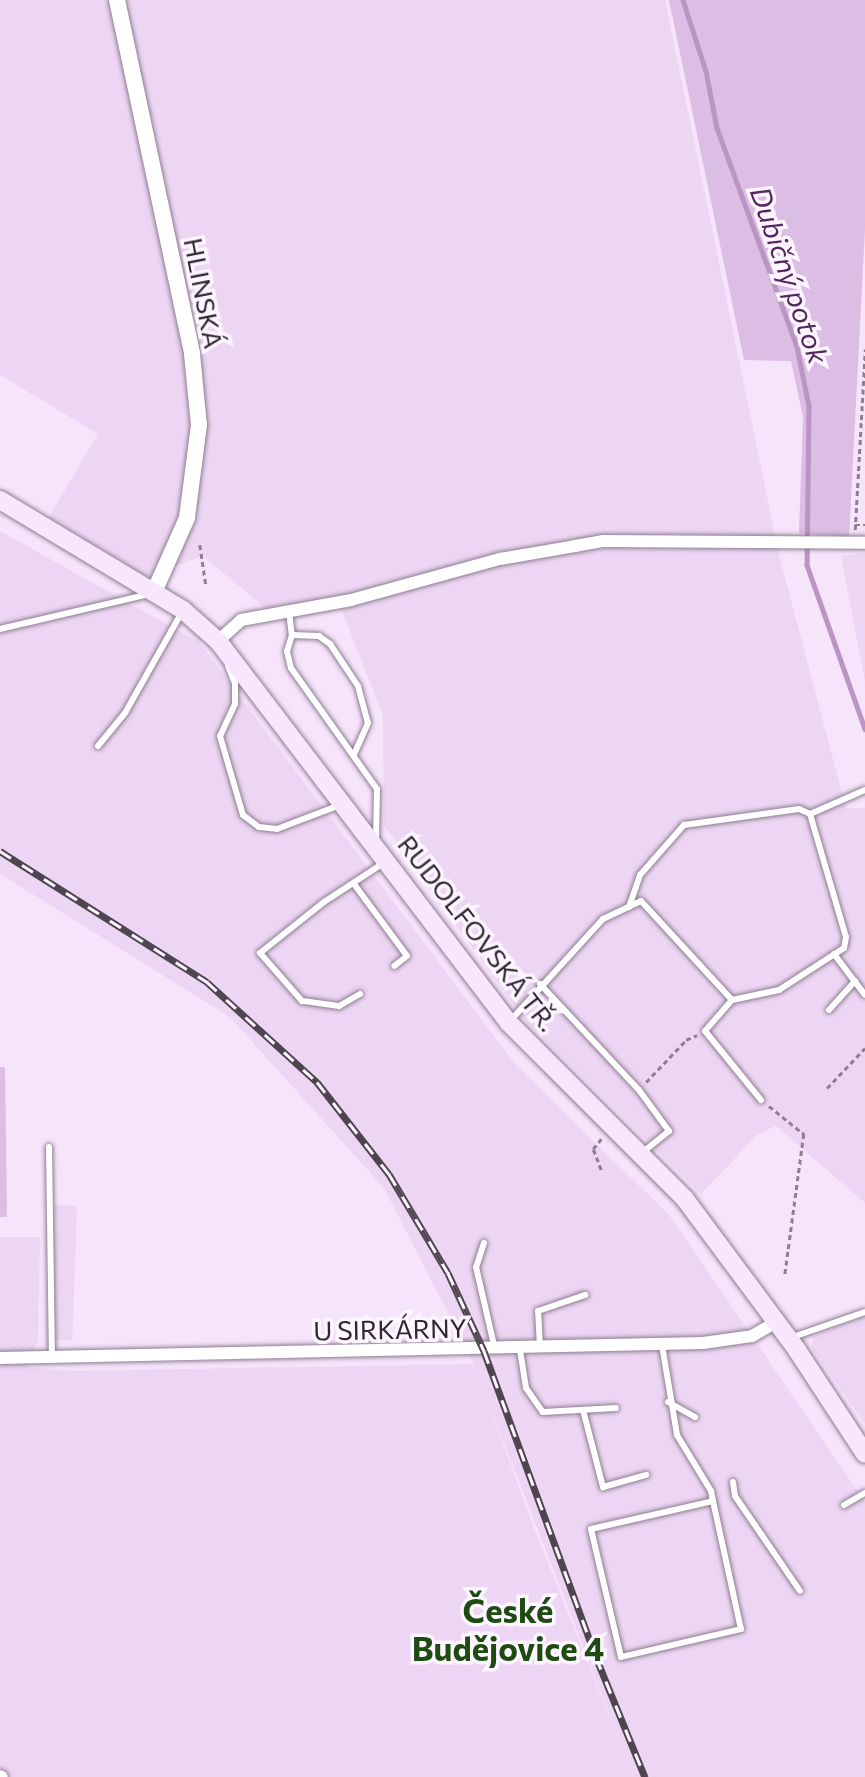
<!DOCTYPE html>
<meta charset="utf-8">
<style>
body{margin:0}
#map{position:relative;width:865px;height:1777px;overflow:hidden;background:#f6e4fb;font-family:Commissioner,sans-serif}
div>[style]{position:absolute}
.built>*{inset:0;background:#edd6f3;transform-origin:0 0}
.green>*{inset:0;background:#dcbde3}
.stream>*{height:4.5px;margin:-2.25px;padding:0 2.25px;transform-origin:2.25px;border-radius:2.25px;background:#ba95c3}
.path>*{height:2.5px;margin-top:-1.25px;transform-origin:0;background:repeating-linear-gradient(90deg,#8c808f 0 5px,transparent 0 8.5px)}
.roads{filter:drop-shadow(0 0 2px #8d7d91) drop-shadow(0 0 2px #8d7d91)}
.service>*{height:6px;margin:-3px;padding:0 3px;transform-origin:3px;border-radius:3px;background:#fff}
.minor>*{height:12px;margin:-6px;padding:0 6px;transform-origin:6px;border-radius:6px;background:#fff}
.tertiary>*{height:16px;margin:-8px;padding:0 8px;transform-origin:8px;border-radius:8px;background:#fff}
.secondary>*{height:18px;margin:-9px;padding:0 9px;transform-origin:9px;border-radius:9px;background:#f8e6fd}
.rail>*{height:7px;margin-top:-3.5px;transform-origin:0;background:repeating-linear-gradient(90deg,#fdf5ff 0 13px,#4e4550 0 26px);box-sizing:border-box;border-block:2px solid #4e4550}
span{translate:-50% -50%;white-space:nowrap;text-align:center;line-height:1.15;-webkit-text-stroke:7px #fdf5ff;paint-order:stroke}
.street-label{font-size:26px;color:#2e2730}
.water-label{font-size:28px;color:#54265f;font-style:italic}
.district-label{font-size:33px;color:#1e4b11;font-weight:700}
</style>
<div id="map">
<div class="built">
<i style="clip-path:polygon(0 0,665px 0,779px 555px,846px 808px,865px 808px,865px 1203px,776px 1126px,758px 1134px,701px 1194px,524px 1019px,384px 825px,383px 716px,341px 608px,269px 611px,203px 556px,146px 576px,49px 517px,98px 434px,0 375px)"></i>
<i style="clip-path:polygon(evenodd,0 531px,199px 642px,515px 1064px,670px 1216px,865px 1502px,865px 1777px,0 1777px,0 1237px,40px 1237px,38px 1341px,25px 1367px,71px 1371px,474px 1364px,384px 1188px,230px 1017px,0 874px,0 531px,493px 1416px,494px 1417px,630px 1767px,532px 1523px,493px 1416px)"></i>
<i style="clip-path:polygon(865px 553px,865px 682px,841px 556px)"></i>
<i style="left:54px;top:1205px;width:23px;height:135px;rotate:2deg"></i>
<i style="clip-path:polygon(865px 1316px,865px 1424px,811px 1347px,814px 1336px)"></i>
</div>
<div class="green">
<i style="clip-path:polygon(669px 0,865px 0,865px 229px,849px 537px,799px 533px,803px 417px,791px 361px,744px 360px)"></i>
<i style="clip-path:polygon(0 1067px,5px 1067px,7px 1217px,0 1217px)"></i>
</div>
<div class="stream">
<i style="left:683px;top:0;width:75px;rotate:72.1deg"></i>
<i style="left:706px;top:71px;width:58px;rotate:79.1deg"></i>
<i style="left:717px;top:128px;width:233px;rotate:69.9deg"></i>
<i style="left:797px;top:347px;width:60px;rotate:78.5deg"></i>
<i style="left:809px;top:406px;width:159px;rotate:90.7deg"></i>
<i style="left:807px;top:565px;width:174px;rotate:70.5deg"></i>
</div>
<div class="path">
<i style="left:855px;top:525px;width:10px"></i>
<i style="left:855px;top:530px;width:181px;rotate:-86.8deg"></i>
<i style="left:200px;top:545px;width:40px;rotate:81.5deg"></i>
<i style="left:646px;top:1082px;width:58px;rotate:-46.4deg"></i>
<i style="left:686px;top:1040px;width:12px;rotate:-24deg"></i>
<i style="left:827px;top:1088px;width:55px;rotate:-46.5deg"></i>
<i style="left:769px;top:1106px;width:45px;rotate:38.7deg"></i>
<i style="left:804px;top:1134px;width:142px;rotate:97.7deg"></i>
<i style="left:601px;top:1170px;width:22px;rotate:-111deg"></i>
<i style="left:593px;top:1149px;width:13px;rotate:-51deg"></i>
</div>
<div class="roads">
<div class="service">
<i style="left:289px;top:612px;width:23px;rotate:83deg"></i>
<i style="left:292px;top:635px;width:17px;rotate:107deg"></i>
<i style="left:287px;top:651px;width:17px;rotate:77deg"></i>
<i style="left:291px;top:668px;width:148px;rotate:54.6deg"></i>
<i style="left:377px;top:789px;width:53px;rotate:91.1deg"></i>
<i style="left:0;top:629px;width:153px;rotate:-13.2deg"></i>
<i style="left:292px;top:635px;width:27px;rotate:2deg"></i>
<i style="left:319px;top:636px;width:14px;rotate:36deg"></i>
<i style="left:330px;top:644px;width:50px;rotate:56.3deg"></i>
<i style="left:358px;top:686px;width:38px;rotate:75deg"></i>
<i style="left:368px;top:723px;width:35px;rotate:114deg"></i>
<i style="left:228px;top:666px;width:18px;rotate:68deg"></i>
<i style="left:235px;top:683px;width:21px;rotate:90deg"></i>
<i style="left:235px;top:704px;width:35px;rotate:115deg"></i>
<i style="left:220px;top:736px;width:82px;rotate:73.8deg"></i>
<i style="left:243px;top:815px;width:20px;rotate:37deg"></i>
<i style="left:259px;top:827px;width:18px;rotate:6deg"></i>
<i style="left:277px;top:829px;width:67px;rotate:-20.9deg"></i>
<i style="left:98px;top:746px;width:43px;rotate:-50.7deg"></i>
<i style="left:125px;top:713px;width:116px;rotate:-60.6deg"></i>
<i style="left:810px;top:814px;width:60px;rotate:-23.6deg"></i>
<i style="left:354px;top:884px;width:89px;rotate:53.6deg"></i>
<i style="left:407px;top:956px;width:16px;rotate:142deg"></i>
<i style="left:629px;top:907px;width:34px;rotate:-71deg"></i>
<i style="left:640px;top:875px;width:67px;rotate:-48.7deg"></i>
<i style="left:684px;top:825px;width:116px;rotate:-7.9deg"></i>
<i style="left:799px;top:809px;width:12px;rotate:24deg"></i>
<i style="left:810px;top:814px;width:128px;rotate:73.7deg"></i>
<i style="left:846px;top:937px;width:11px;rotate:100deg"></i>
<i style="left:844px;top:948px;width:77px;rotate:147.1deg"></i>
<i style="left:779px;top:990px;width:48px;rotate:168deg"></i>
<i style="left:834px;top:954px;width:51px;rotate:52.9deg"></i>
<i style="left:540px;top:984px;width:145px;rotate:47deg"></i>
<i style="left:639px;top:1090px;width:51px;rotate:53.8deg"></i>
<i style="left:669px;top:1131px;width:36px;rotate:141deg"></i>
<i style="left:360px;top:994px;width:24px;rotate:150deg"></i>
<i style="left:339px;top:1006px;width:37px;rotate:-172deg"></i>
<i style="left:302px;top:1001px;width:64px;rotate:-131.2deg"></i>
<i style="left:260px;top:953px;width:82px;rotate:-38.6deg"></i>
<i style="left:324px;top:902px;width:73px;rotate:-33.3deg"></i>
<i style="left:829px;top:1010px;width:39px;rotate:-48deg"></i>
<i style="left:511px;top:1020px;width:137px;rotate:-47.7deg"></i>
<i style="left:603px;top:919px;width:42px;rotate:-25.3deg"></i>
<i style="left:641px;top:901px;width:134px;rotate:47.4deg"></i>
<i style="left:732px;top:1000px;width:41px;rotate:131.1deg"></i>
<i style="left:705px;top:1031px;width:89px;rotate:50.9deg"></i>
<i style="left:49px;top:1147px;width:210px;rotate:89.2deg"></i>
<i style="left:484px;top:1243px;width:25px;rotate:108deg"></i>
<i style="left:476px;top:1267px;width:84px;rotate:77deg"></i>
<i style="left:790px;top:1338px;width:79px;rotate:-19.1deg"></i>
<i style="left:662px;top:1345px;width:91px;rotate:80.5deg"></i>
<i style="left:677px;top:1435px;width:66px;rotate:58.7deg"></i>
<i style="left:711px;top:1491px;width:10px;rotate:79deg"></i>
<i style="left:713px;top:1501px;width:131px;rotate:77.7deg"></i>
<i style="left:741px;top:1629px;width:123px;rotate:166.9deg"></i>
<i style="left:621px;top:1657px;width:131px;rotate:-103.2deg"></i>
<i style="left:591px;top:1529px;width:125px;rotate:-12.9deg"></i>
<i style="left:540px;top:1347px;width:36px;rotate:-93deg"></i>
<i style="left:538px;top:1311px;width:50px;rotate:-18.8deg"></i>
<i style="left:520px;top:1350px;width:38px;rotate:81deg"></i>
<i style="left:526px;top:1388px;width:29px;rotate:55deg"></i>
<i style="left:543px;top:1412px;width:73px;rotate:-3.1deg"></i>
<i style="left:668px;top:1402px;width:31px;rotate:29deg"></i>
<i style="left:583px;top:1410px;width:80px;rotate:75.4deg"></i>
<i style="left:603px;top:1487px;width:45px;rotate:-15.6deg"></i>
<i style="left:733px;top:1482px;width:14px;rotate:82deg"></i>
<i style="left:735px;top:1496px;width:115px;rotate:55.6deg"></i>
<i style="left:844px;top:1505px;width:24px;rotate:-30deg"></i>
</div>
<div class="minor">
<i style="left:218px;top:641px;width:31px;rotate:-42deg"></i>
<i style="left:241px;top:620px;width:112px;rotate:-10.3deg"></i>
<i style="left:351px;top:600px;width:155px;rotate:-15.4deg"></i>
<i style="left:500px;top:559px;width:76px;rotate:-9.8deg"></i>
<i style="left:575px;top:546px;width:29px;rotate:-10deg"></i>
<i style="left:604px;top:541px;width:261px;rotate:0.4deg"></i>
<i style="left:0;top:1358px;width:703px;rotate:-1.22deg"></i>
<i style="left:703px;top:1343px;width:49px;rotate:-8.1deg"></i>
<i style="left:752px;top:1336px;width:28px;rotate:-30deg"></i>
<i style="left:0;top:1776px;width:2px;rotate:27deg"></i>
</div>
<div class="tertiary">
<i style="left:117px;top:0;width:362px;rotate:78deg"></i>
<i style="left:192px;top:354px;width:71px;rotate:84.4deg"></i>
<i style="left:199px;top:425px;width:94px;rotate:97.4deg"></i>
<i style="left:187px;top:518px;width:81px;rotate:114deg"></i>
</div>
<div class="secondary">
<i style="left:0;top:500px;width:214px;rotate:31deg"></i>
<i style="left:183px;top:610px;width:47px;rotate:41.5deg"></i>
<i style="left:218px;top:641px;width:480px;rotate:52.7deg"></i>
<i style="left:509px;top:1023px;width:249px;rotate:45deg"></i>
<i style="left:685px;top:1199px;width:188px;rotate:53.4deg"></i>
<i style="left:797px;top:1350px;width:124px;rotate:56.8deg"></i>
</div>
</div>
<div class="rail">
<i style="left:0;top:851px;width:245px;rotate:32.3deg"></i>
<i style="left:207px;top:982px;width:149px;rotate:42.3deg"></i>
<i style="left:317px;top:1082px;width:117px;rotate:52deg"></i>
<i style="left:389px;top:1174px;width:115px;rotate:59.2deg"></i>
<i style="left:448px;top:1273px;width:86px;rotate:65.2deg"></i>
<i style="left:484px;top:1351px;width:326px;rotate:69.9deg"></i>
<i style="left:596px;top:1657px;width:130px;rotate:67.8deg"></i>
</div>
<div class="street-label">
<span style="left:204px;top:293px;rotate:79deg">HLINSKÁ</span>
<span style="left:478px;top:933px;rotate:52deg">RUDOLFOVSKÁ TŘ.</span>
<span style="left:390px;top:1329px;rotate:-1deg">U SIRKÁRNY</span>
</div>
<div class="water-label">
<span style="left:790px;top:275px;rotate:71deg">Dubičný potok</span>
</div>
<div class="district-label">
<span style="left:508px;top:1629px">České<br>Budějovice 4</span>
</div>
</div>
